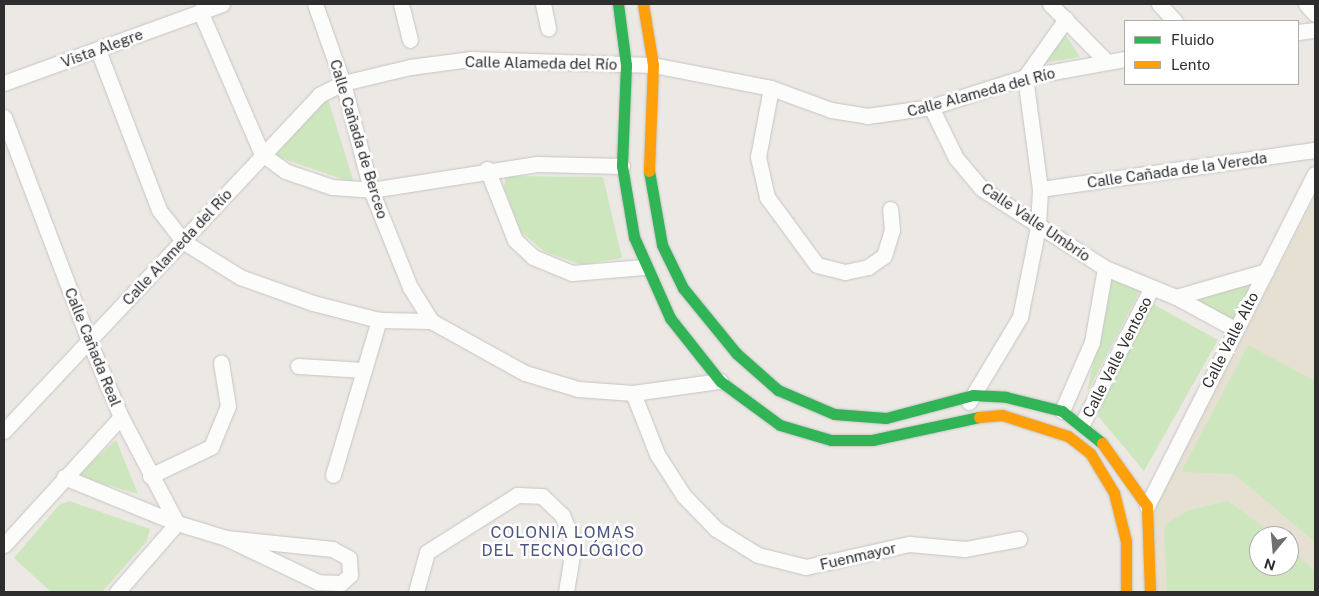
<!DOCTYPE html>
<meta charset="utf-8">
<style>
body{margin:0}
#map{position:relative;width:1319px;height:596px;overflow:hidden;background:#ece8e4;font-family:"Public Sans",sans-serif}
div>[style]{position:absolute}
.education>*{inset:0;background:#e6e0d3}
.green>*{inset:0;background:#cee6be}
.roads{filter:drop-shadow(0 0 1px #c5c4c5) drop-shadow(0 0 1px #c5c4c5)}
.street>*{height:15px;margin:-7.5px;padding:0 7.5px;transform-origin:7.5px;border-radius:7.5px;background:#fcfcfb}
.fast>*{height:11px;margin:-5.5px;padding:0 5.5px;transform-origin:5.5px;border-radius:5.5px;background:#30b455}
.slow>*{height:11px;margin:-5.5px;padding:0 5.5px;transform-origin:5.5px;border-radius:5.5px;background:#ff9f0a}
span{translate:-50% -50%;white-space:nowrap;text-align:center;line-height:1.15;-webkit-text-stroke:5px #fff;paint-order:stroke}
.street-label{font-size:15px;color:#2e2e2e}
.neighbourhood-label{font-size:16px;color:#4d5680;letter-spacing:1px}
.frame{position:absolute;inset:0;border:5px solid #2e2e2e;pointer-events:none}
.legend{position:absolute;left:1124px;top:20px;width:175px;height:65px;box-sizing:border-box;background:#fff;border:1px solid #ababab;margin:0;padding:6px 9px;list-style:none;font-size:15px;color:#2e2e2e}
.legend li{display:flex;align-items:center;gap:10px;height:25px}
.legend b{width:25px;border:1px solid #ababab}
.north{position:absolute;left:1249px;top:526px;width:50px;height:50px;box-sizing:border-box;background:#fff;border:1px solid #ababab;border-radius:50%;rotate:197deg;font-size:14px;font-weight:700;line-height:20px;text-align:center;color:#2e2e2e}
.north::after{content:'';display:block;margin:auto;width:18px;height:22px;background:#706f6e;clip-path:polygon(50% 0,100% 100%,50% 72%,0 100%)}
</style>
<div id="map">
<div class="education">
<i style="clip-path:polygon(evenodd,1315px 196px,1315px 592px,1154px 592px,1154px 508px,1315px 196px,1259px 536px,1289px 536px,1289px 566px,1259px 566px,1259px 536px)"></i>
</div>
<div class="green">
<i style="clip-path:polygon(1061px 28px,1080px 57px,1038px 64px)"></i>
<i style="clip-path:polygon(320px 98px,328px 99px,354px 183px,269px 154px)"></i>
<i style="clip-path:polygon(506px 176px,603px 177px,622px 258px,582px 265px,545px 252px,521px 232px,504px 188px)"></i>
<i style="clip-path:polygon(1110px 274px,1140px 291px,1087px 393px)"></i>
<i style="clip-path:polygon(1256px 279px,1233px 321px,1193px 301px)"></i>
<i style="clip-path:polygon(1153px 304px,1218px 340px,1144px 471px,1098px 416px,1104px 391px)"></i>
<i style="clip-path:polygon(1248px 345px,1315px 381px,1315px 542px,1234px 474px,1181px 472px)"></i>
<i style="clip-path:polygon(116px 440px,138px 494px,77px 476px)"></i>
<i style="clip-path:polygon(69px 501px,150px 529px,147px 541px,102px 592px,51px 592px,14px 558px,59px 505px)"></i>
<i style="clip-path:polygon(1228px 501px,1276px 536px,1259px 536px,1259px 566px,1289px 566px,1289px 547px,1315px 571px,1315px 592px,1167px 592px,1164px 525px,1189px 510px)"></i>
</div>
<div class="roads">
<div class="street">
<i style="left:315px;top:4px;width:84px;rotate:70.5deg"></i>
<i style="left:343px;top:83px;width:111px;rotate:75.3deg"></i>
<i style="left:371px;top:190px;width:105px;rotate:68.1deg"></i>
<i style="left:410px;top:287px;width:40px;rotate:58deg"></i>
<i style="left:431px;top:321px;width:107px;rotate:29deg"></i>
<i style="left:525px;top:373px;width:55px;rotate:16.8deg"></i>
<i style="left:578px;top:389px;width:55px;rotate:4.2deg"></i>
<i style="left:633px;top:393px;width:88px;rotate:-7.9deg"></i>
<i style="left:401px;top:4px;width:37px;rotate:76deg"></i>
<i style="left:543px;top:4px;width:25px;rotate:78deg"></i>
<i style="left:1050px;top:4px;width:81px;rotate:45.5deg"></i>
<i style="left:1159px;top:4px;width:23px;rotate:47deg"></i>
<i style="left:1306px;top:4px;width:13px;rotate:48deg"></i>
<i style="left:200px;top:11px;width:156px;rotate:66.6deg"></i>
<i style="left:262px;top:154px;width:29px;rotate:36deg"></i>
<i style="left:285px;top:171px;width:50px;rotate:18.8deg"></i>
<i style="left:332px;top:187px;width:39px;rotate:4deg"></i>
<i style="left:371px;top:190px;width:168px;rotate:-8.9deg"></i>
<i style="left:537px;top:164px;width:85px;rotate:1.3deg"></i>
<i style="left:1298px;top:32px;width:17px;rotate:-7deg"></i>
<i style="left:98px;top:50px;width:171px;rotate:69.1deg"></i>
<i style="left:159px;top:210px;width:41px;rotate:52deg"></i>
<i style="left:184px;top:242px;width:66px;rotate:32deg"></i>
<i style="left:240px;top:277px;width:77px;rotate:19.6deg"></i>
<i style="left:313px;top:303px;width:68px;rotate:14.4deg"></i>
<i style="left:379px;top:320px;width:52px;rotate:1.1deg"></i>
<i style="left:4px;top:83px;width:232px;rotate:-19.9deg"></i>
<i style="left:771px;top:88px;width:70px;rotate:100.7deg"></i>
<i style="left:758px;top:157px;width:41px;rotate:77.3deg"></i>
<i style="left:767px;top:197px;width:84px;rotate:53.7deg"></i>
<i style="left:817px;top:265px;width:29px;rotate:14deg"></i>
<i style="left:845px;top:272px;width:24px;rotate:-12deg"></i>
<i style="left:868px;top:267px;width:19px;rotate:-35deg"></i>
<i style="left:884px;top:256px;width:27px;rotate:-73deg"></i>
<i style="left:892px;top:230px;width:21px;rotate:-95deg"></i>
<i style="left:931px;top:107px;width:57px;rotate:63.9deg"></i>
<i style="left:956px;top:158px;width:40px;rotate:50deg"></i>
<i style="left:982px;top:189px;width:146px;rotate:32.7deg"></i>
<i style="left:1105px;top:268px;width:77px;rotate:22.2deg"></i>
<i style="left:1176px;top:297px;width:67px;rotate:28.5deg"></i>
<i style="left:4px;top:117px;width:240px;rotate:69.2deg"></i>
<i style="left:89px;top:341px;width:82px;rotate:67.2deg"></i>
<i style="left:121px;top:417px;width:120px;rotate:62.2deg"></i>
<i style="left:487px;top:169px;width:76px;rotate:68.5deg"></i>
<i style="left:515px;top:240px;width:25px;rotate:43deg"></i>
<i style="left:533px;top:257px;width:42px;rotate:22.3deg"></i>
<i style="left:572px;top:273px;width:72px;rotate:-4.8deg"></i>
<i style="left:1040px;top:189px;width:278px;rotate:-8.1deg"></i>
<i style="left:1176px;top:297px;width:94px;rotate:-16.1deg"></i>
<i style="left:298px;top:366px;width:66px;rotate:3.5deg"></i>
<i style="left:633px;top:393px;width:66px;rotate:68.5deg"></i>
<i style="left:657px;top:454px;width:50px;rotate:57.3deg"></i>
<i style="left:684px;top:496px;width:46px;rotate:45.9deg"></i>
<i style="left:716px;top:529px;width:49px;rotate:31.8deg"></i>
<i style="left:758px;top:555px;width:49px;rotate:14deg"></i>
<i style="left:806px;top:567px;width:106px;rotate:-12.6deg"></i>
<i style="left:909px;top:544px;width:56px;rotate:5.1deg"></i>
<i style="left:965px;top:549px;width:55px;rotate:-10.5deg"></i>
<i style="left:969px;top:402px;width:99px;rotate:-59deg"></i>
<i style="left:1020px;top:317px;width:92px;rotate:-78.7deg"></i>
<i style="left:1038px;top:227px;width:38px;rotate:-87deg"></i>
<i style="left:1040px;top:189px;width:113px;rotate:-97.6deg"></i>
<i style="left:1025px;top:77px;width:71px;rotate:-54.7deg"></i>
<i style="left:1062px;top:411px;width:75px;rotate:-66.5deg"></i>
<i style="left:1092px;top:342px;width:75px;rotate:-80deg"></i>
<i style="left:1082px;top:424px;width:152px;rotate:-62.9deg"></i>
<i style="left:4px;top:431px;width:461px;rotate:-46.8deg"></i>
<i style="left:319px;top:95px;width:27px;rotate:-27deg"></i>
<i style="left:343px;top:83px;width:69px;rotate:-13.4deg"></i>
<i style="left:410px;top:67px;width:62px;rotate:-7.5deg"></i>
<i style="left:471px;top:59px;width:182px;rotate:1.9deg"></i>
<i style="left:653px;top:65px;width:120px;rotate:11deg"></i>
<i style="left:771px;top:88px;width:64px;rotate:20.1deg"></i>
<i style="left:831px;top:110px;width:36px;rotate:9deg"></i>
<i style="left:867px;top:116px;width:65px;rotate:-8deg"></i>
<i style="left:931px;top:107px;width:99px;rotate:-17.7deg"></i>
<i style="left:1025px;top:77px;width:102px;rotate:-10.2deg"></i>
<i style="left:333px;top:475px;width:162px;rotate:-73.5deg"></i>
<i style="left:150px;top:476px;width:68px;rotate:-25.4deg"></i>
<i style="left:211px;top:447px;width:44px;rotate:-67.5deg"></i>
<i style="left:228px;top:406px;width:44px;rotate:-99.2deg"></i>
<i style="left:64px;top:477px;width:122px;rotate:22.2deg"></i>
<i style="left:177px;top:523px;width:51px;rotate:17deg"></i>
<i style="left:226px;top:538px;width:107px;rotate:5.9deg"></i>
<i style="left:332px;top:549px;width:19px;rotate:28deg"></i>
<i style="left:349px;top:558px;width:17px;rotate:87deg"></i>
<i style="left:350px;top:575px;width:12px;rotate:138deg"></i>
<i style="left:341px;top:583px;width:23px;rotate:-178deg"></i>
<i style="left:318px;top:582px;width:102px;rotate:-154.4deg"></i>
<i style="left:1147px;top:506px;width:372px;rotate:-63.2deg"></i>
<i style="left:4px;top:545px;width:173px;rotate:-47.6deg"></i>
<i style="left:117px;top:592px;width:91px;rotate:-49deg"></i>
<i style="left:416px;top:592px;width:41px;rotate:-74.6deg"></i>
<i style="left:427px;top:552px;width:107px;rotate:-32.3deg"></i>
<i style="left:517px;top:495px;width:25px;rotate:2deg"></i>
<i style="left:542px;top:496px;width:28px;rotate:44deg"></i>
<i style="left:562px;top:515px;width:30px;rotate:67deg"></i>
<i style="left:574px;top:543px;width:50px;rotate:99.3deg"></i>
</div>
<div class="fast">
<i style="left:618px;top:4px;width:62px;rotate:82.5deg"></i>
<i style="left:626px;top:65px;width:101px;rotate:92.3deg"></i>
<i style="left:622px;top:166px;width:72px;rotate:80.4deg"></i>
<i style="left:634px;top:237px;width:89px;rotate:66deg"></i>
<i style="left:670px;top:318px;width:80px;rotate:51.6deg"></i>
<i style="left:720px;top:381px;width:74px;rotate:36.3deg"></i>
<i style="left:780px;top:425px;width:53px;rotate:16.4deg"></i>
<i style="left:831px;top:440px;width:41px"></i>
<i style="left:872px;top:440px;width:109px;rotate:-12.1deg"></i>
<i style="left:649px;top:171px;width:75px;rotate:80deg"></i>
<i style="left:662px;top:245px;width:48px;rotate:64deg"></i>
<i style="left:683px;top:288px;width:84px;rotate:50.8deg"></i>
<i style="left:736px;top:353px;width:56px;rotate:41.4deg"></i>
<i style="left:778px;top:390px;width:61px;rotate:23.2deg"></i>
<i style="left:834px;top:414px;width:52px;rotate:4.4deg"></i>
<i style="left:886px;top:418px;width:90px;rotate:-14.8deg"></i>
<i style="left:973px;top:395px;width:33px;rotate:3deg"></i>
<i style="left:1006px;top:397px;width:58px;rotate:14deg"></i>
<i style="left:1062px;top:411px;width:51px;rotate:38.7deg"></i>
</div>
<div class="slow">
<i style="left:643px;top:4px;width:62px;rotate:80.7deg"></i>
<i style="left:653px;top:65px;width:106px;rotate:92.2deg"></i>
<i style="left:979px;top:417px;width:23px;rotate:-5deg"></i>
<i style="left:1002px;top:415px;width:69px;rotate:17.7deg"></i>
<i style="left:1068px;top:436px;width:28px;rotate:38deg"></i>
<i style="left:1090px;top:453px;width:47px;rotate:59deg"></i>
<i style="left:1114px;top:493px;width:49px;rotate:76deg"></i>
<i style="left:1126px;top:541px;width:51px;rotate:90deg"></i>
<i style="left:1102px;top:443px;width:77px;rotate:54.5deg"></i>
<i style="left:1147px;top:506px;width:86px;rotate:88deg"></i>
</div>
</div>
<div class="street-label">
<span style="left:102px;top:48px;rotate:-20deg">Vista Alegre</span>
<span style="left:541px;top:63px;rotate:1deg">Calle Alameda del Río</span>
<span style="left:981px;top:92px;rotate:-15deg">Calle Alameda del Río</span>
<span style="left:359px;top:139px;rotate:73deg">Calle Cañada de Berceo</span>
<span style="left:1177px;top:170px;rotate:-8deg">Calle Cañada de la Vereda</span>
<span style="left:1036px;top:222px;rotate:34deg">Calle Valle Umbrío</span>
<span style="left:177px;top:247px;rotate:-47deg">Calle Alameda del Río</span>
<span style="left:1230px;top:340px;rotate:-63deg">Calle Valle Alto</span>
<span style="left:93px;top:347px;rotate:68deg">Calle Cañada Real</span>
<span style="left:1117px;top:357px;rotate:-63deg">Calle Valle Ventoso</span>
<span style="left:858px;top:556px;rotate:-13deg">Fuenmayor</span>
</div>
<div class="neighbourhood-label">
<span style="left:563px;top:542px">COLONIA LOMAS<br>DEL TECNOLÓGICO</span>
</div>
<div class="frame"></div>
<ul class="legend">
<li><b style="height:6px;background:#30b455"></b>Fluido</li>
<li><b style="height:6px;background:#ff9f0a"></b>Lento</li>
</ul>
<div class="north">N</div>
</div>
